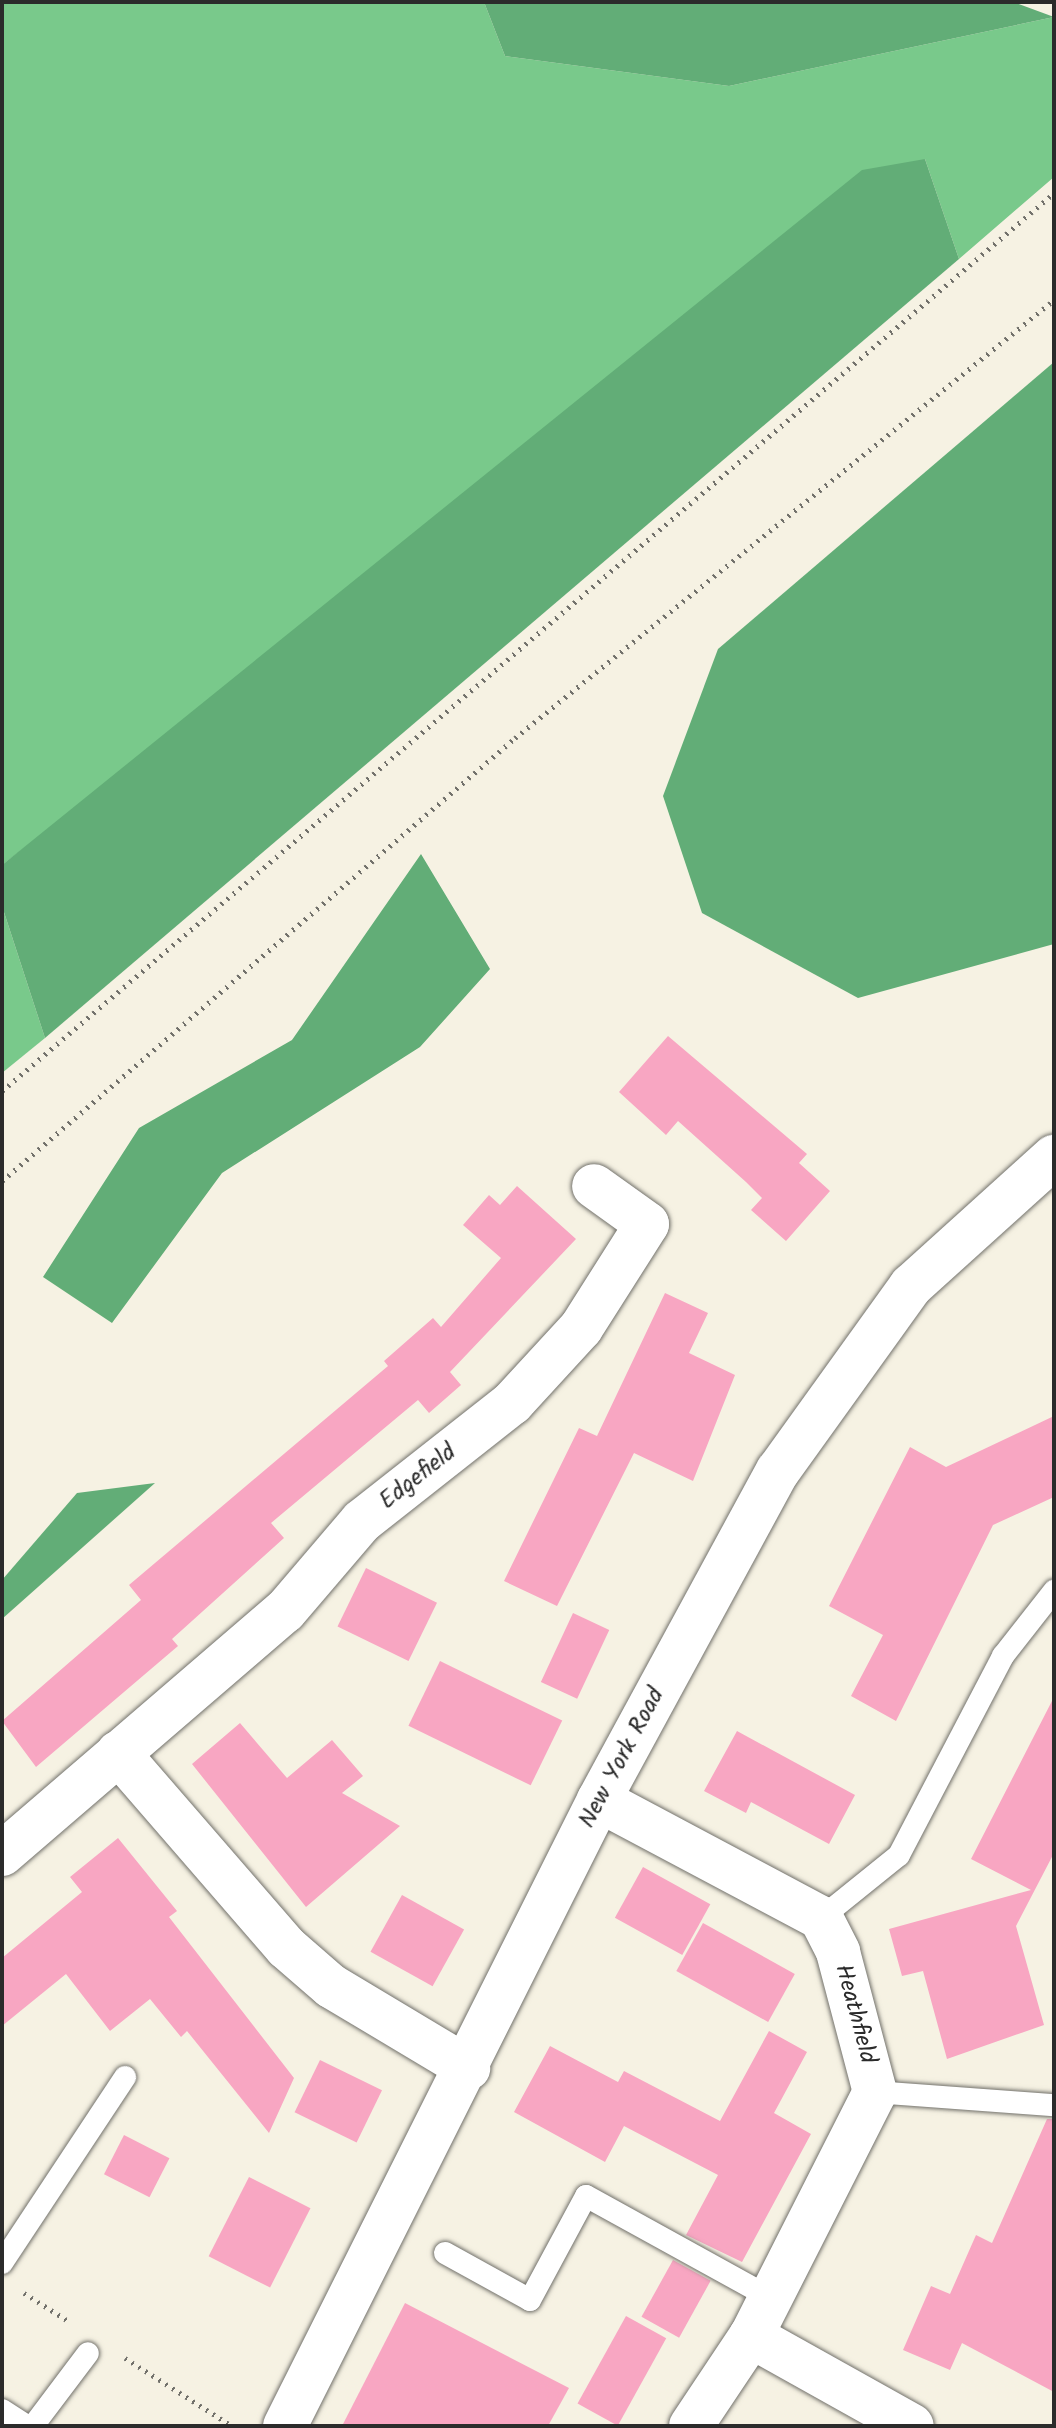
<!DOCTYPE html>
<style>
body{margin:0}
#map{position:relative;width:1056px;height:2428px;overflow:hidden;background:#f6f2e3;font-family:Kalam,sans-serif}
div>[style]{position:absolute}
.green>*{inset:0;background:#79c98b}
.forest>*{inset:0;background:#62ad77}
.building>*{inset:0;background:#f8a6c2;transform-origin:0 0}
.path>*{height:5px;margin-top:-2.5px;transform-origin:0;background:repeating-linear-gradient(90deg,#72716b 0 2px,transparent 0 8px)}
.roads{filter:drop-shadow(0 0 2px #72716b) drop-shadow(0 0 2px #72716b)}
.lane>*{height:22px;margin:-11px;padding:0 11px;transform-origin:11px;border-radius:11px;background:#fff}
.street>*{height:44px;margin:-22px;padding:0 22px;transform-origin:22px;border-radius:22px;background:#fff}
.secondary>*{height:44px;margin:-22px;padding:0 22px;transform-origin:22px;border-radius:22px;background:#fff}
span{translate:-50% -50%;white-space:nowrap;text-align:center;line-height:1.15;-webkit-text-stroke:6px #fff;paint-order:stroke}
.street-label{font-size:24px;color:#2b2b2b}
.frame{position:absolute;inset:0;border:4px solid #2b2b2b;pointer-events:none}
</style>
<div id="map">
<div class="green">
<i style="clip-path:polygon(2px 2px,484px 2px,505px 56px,729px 86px,1054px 17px,1054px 177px,959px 259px,925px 159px,2px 865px)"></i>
<i style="clip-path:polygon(2px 906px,45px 1038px,2px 1073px)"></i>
</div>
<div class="forest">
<i style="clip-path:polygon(484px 2px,1013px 2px,1054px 17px,729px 86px,505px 56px)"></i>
<i style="clip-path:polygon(925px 159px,959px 259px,45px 1038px,2px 906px,2px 865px,862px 170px)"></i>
<i style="clip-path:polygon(1054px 362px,1054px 944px,858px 998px,702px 913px,663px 796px,718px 649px)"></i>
<i style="clip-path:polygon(421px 854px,490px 969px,420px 1047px,222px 1173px,112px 1323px,43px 1277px,139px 1128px,292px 1040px)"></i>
<i style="clip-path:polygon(155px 1483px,2px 1619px,2px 1580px,77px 1493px)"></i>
</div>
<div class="building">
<i style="clip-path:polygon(668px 1036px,807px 1154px,799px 1163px,830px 1191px,786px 1241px,751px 1210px,762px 1198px,746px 1182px,678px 1121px,666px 1135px,619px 1092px)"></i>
<i style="clip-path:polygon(517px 1186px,576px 1239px,450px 1372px,461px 1385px,429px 1413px,418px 1400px,271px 1523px,284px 1538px,172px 1639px,178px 1646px,36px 1767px,2px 1721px,141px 1600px,129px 1585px,388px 1366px,384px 1361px,433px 1318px,441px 1327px,501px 1258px,463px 1225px,489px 1195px,500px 1205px)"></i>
<i style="clip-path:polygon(665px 1293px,708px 1313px,689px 1353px,735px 1375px,693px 1481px,634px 1453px,557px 1606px,504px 1581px,579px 1428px,597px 1436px)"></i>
<i style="clip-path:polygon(1054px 1416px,1054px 1497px,993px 1525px,896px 1721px,851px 1696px,883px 1635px,829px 1606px,910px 1447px,946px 1467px)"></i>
<i style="left:366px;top:1568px;width:79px;height:65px;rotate:26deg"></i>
<i style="left:573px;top:1613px;width:40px;height:76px;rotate:25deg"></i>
<i style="left:440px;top:1661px;width:136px;height:72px;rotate:26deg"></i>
<i style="clip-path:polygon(1054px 1697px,1054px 1853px,1016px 1926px,1044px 2025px,947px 2059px,923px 1971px,902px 1976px,889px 1929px,1031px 1890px,971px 1859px)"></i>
<i style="clip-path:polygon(240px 1723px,287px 1778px,332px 1740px,363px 1776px,342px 1793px,400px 1826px,306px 1907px,192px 1764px)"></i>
<i style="clip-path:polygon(737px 1731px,855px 1795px,829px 1844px,751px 1802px,746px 1813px,704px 1791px)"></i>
<i style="clip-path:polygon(118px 1838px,177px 1911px,169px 1917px,294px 2078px,269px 2133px,187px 2031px,181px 2037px,150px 1999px,110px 2031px,66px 1974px,2px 2026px,2px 1958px,82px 1892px,70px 1877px)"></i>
<i style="left:643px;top:1867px;width:77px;height:58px;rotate:29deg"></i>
<i style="left:402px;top:1895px;width:71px;height:65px;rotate:29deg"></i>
<i style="left:703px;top:1923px;width:105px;height:55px;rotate:29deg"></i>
<i style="clip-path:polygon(769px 2031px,807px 2052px,774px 2113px,811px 2134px,742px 2262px,686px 2235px,718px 2175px,624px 2126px,605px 2162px,514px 2112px,550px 2046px,618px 2082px,624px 2071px,720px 2121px)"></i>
<i style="left:320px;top:2060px;width:69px;height:58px;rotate:26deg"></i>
<i style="clip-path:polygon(1047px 2119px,1054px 2119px,1054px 2392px,962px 2343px,950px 2370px,903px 2350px,931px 2286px,950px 2294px,976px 2235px,992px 2243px)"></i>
<i style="left:124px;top:2135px;width:51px;height:44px;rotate:27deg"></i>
<i style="left:249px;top:2177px;width:69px;height:89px;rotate:27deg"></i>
<i style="left:673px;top:2260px;width:43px;height:65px;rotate:29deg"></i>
<i style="clip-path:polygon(405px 2303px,569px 2388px,548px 2426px,342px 2426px)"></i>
<i style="left:626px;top:2316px;width:46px;height:100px;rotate:29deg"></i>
</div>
<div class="path">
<i style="left:2px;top:1091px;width:1383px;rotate:-40.48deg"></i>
<i style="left:2px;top:1181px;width:678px;rotate:-40.81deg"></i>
<i style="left:515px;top:738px;width:695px;rotate:-39.1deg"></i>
<i style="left:24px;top:2293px;width:54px;rotate:32.2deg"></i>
<i style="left:125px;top:2358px;width:127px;rotate:32.4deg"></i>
</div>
<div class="roads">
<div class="lane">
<i style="left:821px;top:1918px;width:100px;rotate:-38.9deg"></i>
<i style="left:899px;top:1855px;width:225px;rotate:-62.4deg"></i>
<i style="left:1003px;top:1656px;width:83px;rotate:-51.9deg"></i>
<i style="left:875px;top:2092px;width:179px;rotate:4.2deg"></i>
<i style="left:445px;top:2253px;width:97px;rotate:28.9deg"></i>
<i style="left:530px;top:2300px;width:118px;rotate:-61.7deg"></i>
<i style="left:586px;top:2196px;width:211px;rotate:28.9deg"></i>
<i style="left:2px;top:2263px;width:223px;rotate:-56.5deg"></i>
<i style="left:2px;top:2410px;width:30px;rotate:33deg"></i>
<i style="left:33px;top:2426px;width:91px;rotate:-53deg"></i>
</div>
<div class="street">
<i style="left:118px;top:1753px;width:257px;rotate:49.1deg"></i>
<i style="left:286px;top:1947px;width:60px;rotate:40.9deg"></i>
<i style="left:331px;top:1986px;width:160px;rotate:30.9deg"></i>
<i style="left:599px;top:1800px;width:251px;rotate:28deg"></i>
<i style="left:821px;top:1918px;width:38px;rotate:63deg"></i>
<i style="left:838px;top:1952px;width:145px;rotate:75.2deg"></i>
<i style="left:875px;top:2092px;width:274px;rotate:116.9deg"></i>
<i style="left:751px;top:2336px;width:108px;rotate:123.7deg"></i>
<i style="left:2px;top:1854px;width:373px;rotate:-40.7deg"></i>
<i style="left:285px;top:1611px;width:118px;rotate:-49.5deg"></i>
<i style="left:362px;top:1521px;width:191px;rotate:-38.2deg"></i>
<i style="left:512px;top:1403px;width:102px;rotate:-47.4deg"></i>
<i style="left:581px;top:1328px;width:123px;rotate:-57.6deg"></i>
<i style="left:647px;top:1224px;width:65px;rotate:-144.4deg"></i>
<i style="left:751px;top:2336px;width:184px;rotate:29.2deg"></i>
</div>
<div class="secondary">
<i style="left:285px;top:2426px;width:700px;rotate:-63.36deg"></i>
<i style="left:599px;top:1800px;width:375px;rotate:-61.5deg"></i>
<i style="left:778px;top:1471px;width:228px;rotate:-54.3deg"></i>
<i style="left:911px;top:1286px;width:193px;rotate:-42.1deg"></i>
</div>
</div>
<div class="street-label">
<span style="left:418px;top:1477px;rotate:-38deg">Edgefield</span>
<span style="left:622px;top:1758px;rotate:-62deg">New York Road</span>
<span style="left:855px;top:2014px;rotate:75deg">Heathfield</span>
</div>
<div class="frame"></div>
</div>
